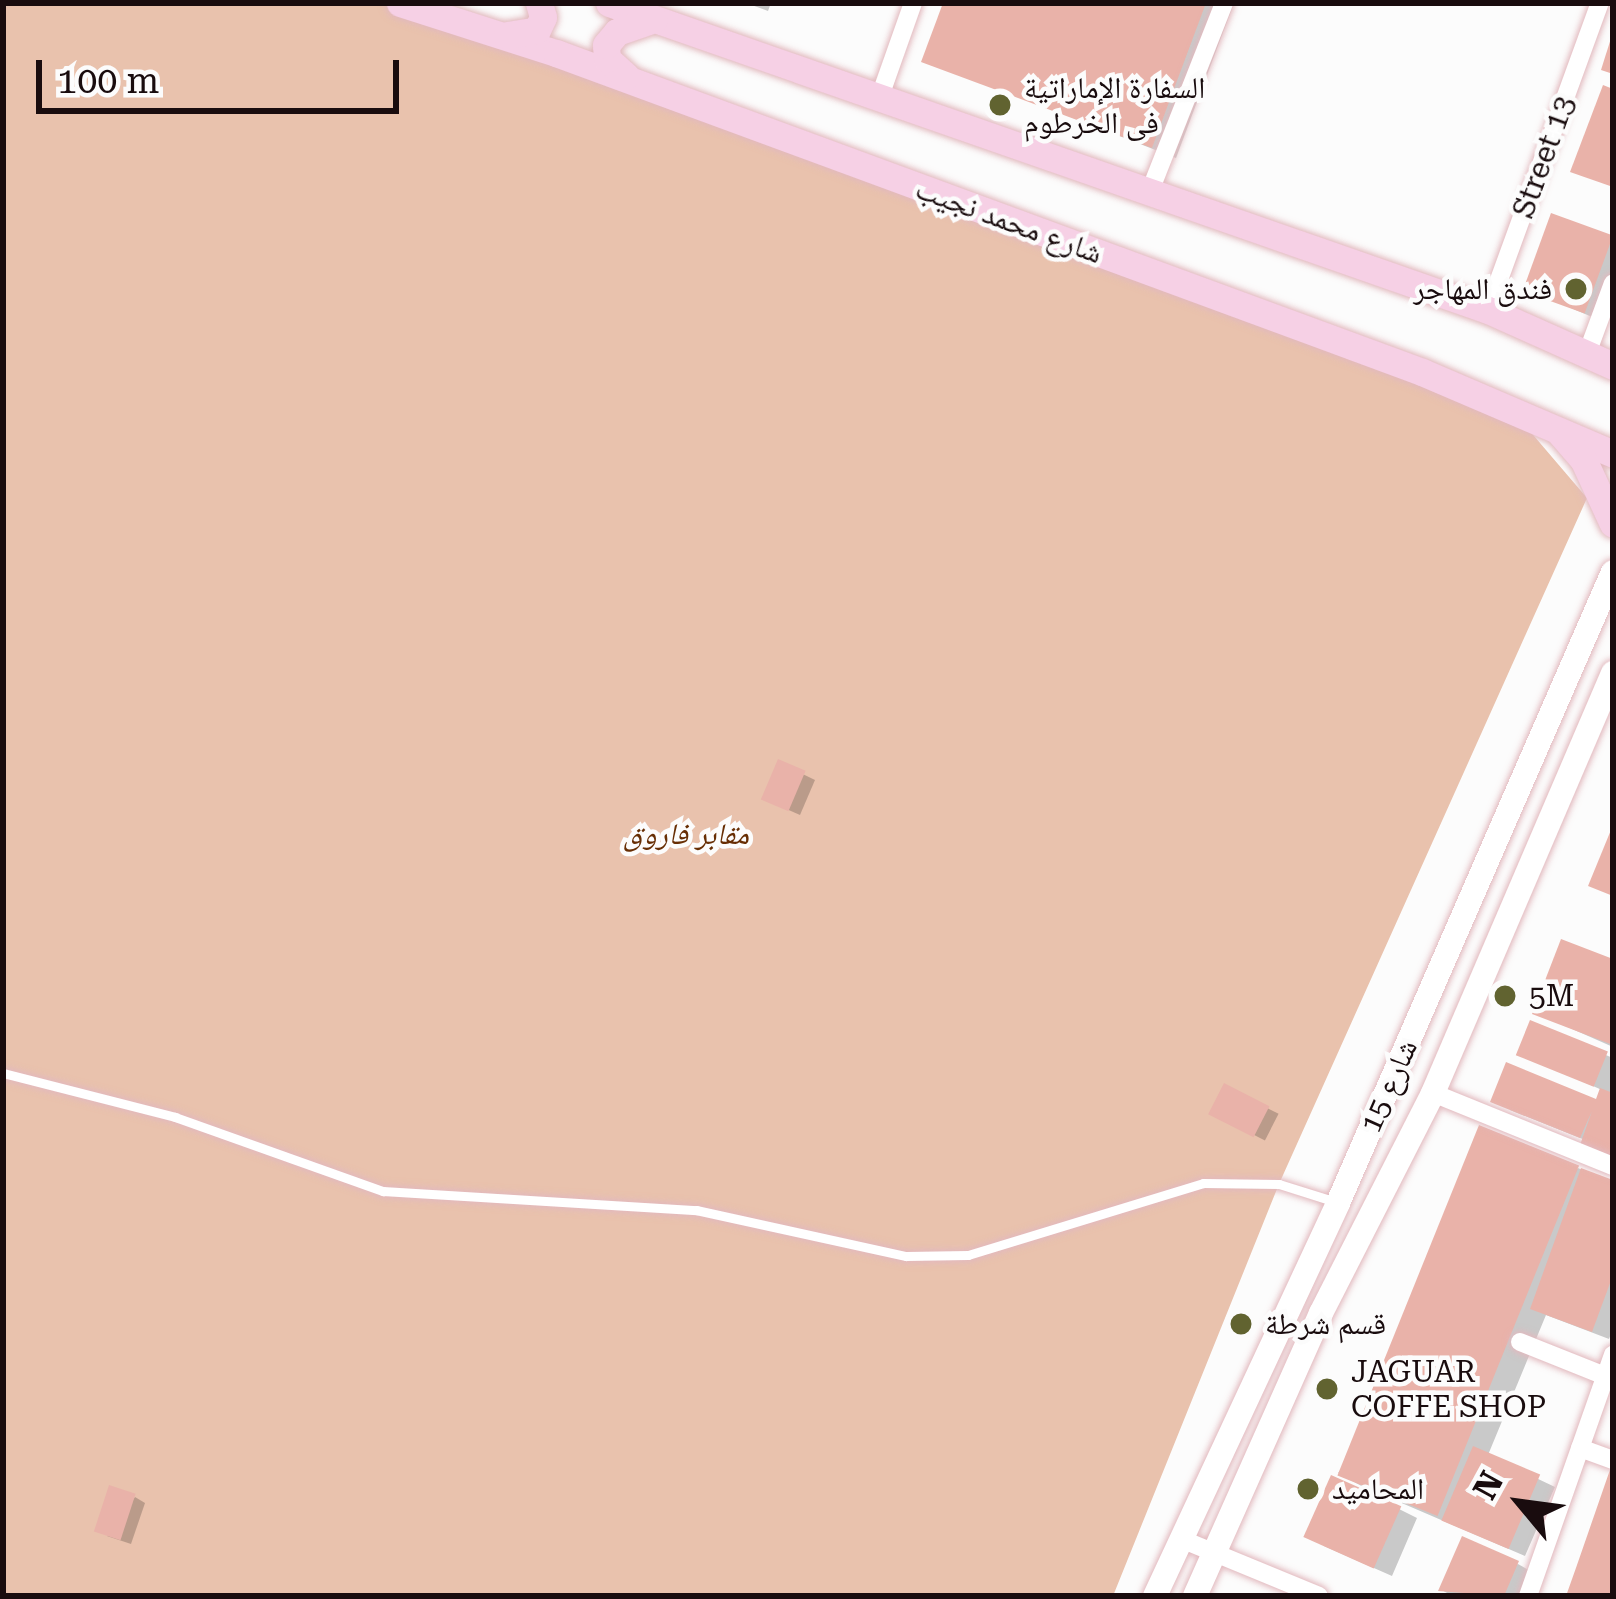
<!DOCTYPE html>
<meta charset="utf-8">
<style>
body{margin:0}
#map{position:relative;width:1616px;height:1599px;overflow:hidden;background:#fcfcfc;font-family:"Roboto Serif","Noto Naskh Arabic",serif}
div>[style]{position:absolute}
.green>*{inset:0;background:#e9c2ad}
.shadow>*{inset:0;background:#0003;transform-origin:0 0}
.building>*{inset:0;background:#e9b2a9;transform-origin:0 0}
.roads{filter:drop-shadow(0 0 3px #e2b9be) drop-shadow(0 0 3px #e2b9be)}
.service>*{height:9px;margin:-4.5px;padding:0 4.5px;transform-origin:4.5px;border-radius:4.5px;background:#fff}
.minor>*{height:18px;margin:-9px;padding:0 9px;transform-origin:9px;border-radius:9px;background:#fff}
.tertiary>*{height:24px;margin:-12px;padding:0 12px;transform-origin:12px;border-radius:12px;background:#fff}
.secondary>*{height:27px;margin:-13.5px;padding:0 13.5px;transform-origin:13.5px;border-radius:13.5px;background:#f6d0e5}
.dots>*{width:33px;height:33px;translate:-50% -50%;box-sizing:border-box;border:6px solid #fcfcfc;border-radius:50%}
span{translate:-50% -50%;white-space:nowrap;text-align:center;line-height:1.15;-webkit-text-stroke:9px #fcfcfc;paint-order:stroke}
.poi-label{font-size:30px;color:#190c0e}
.left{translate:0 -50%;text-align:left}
.right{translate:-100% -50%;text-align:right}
.street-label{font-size:30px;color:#190c0e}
.park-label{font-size:30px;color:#672e04;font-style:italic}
.frame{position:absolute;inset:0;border:6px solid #190c0e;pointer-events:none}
.north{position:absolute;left:1460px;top:1443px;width:120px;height:120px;-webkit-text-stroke:9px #fcfcfc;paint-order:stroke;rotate:299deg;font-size:33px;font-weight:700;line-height:48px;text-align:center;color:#190c0e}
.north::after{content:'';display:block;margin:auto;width:42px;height:54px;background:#190c0e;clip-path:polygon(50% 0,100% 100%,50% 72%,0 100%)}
.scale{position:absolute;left:36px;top:60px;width:363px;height:54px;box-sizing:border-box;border:6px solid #190c0e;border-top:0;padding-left:15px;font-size:36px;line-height:42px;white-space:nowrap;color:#190c0e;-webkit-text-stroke:9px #fcfcfc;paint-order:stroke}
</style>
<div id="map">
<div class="green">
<i style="clip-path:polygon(3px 3px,408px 3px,1523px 423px,1587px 498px,1279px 1184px,1113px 1596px,3px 1596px)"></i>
</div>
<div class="shadow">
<i style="clip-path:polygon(746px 3px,771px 3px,768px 11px)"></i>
<i style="clip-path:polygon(946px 3px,1234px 3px,1176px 158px,924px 60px)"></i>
<i style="clip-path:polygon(1552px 217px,1613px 239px,1613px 297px,1604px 322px,1526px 289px)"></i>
<i style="clip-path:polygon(780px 763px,815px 780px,800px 815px,775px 804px)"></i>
<i style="clip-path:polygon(1613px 962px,1613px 1047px,1536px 1013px)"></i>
<i style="clip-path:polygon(1531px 1024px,1613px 1058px,1613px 1096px,1585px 1140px,1510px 1110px,1598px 1103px,1602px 1090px,1520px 1054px)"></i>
<i style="left:1226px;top:1087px;width:59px;height:30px;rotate:27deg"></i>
<i style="clip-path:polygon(1578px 1168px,1613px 1183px,1613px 1329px,1609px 1339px,1546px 1315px,1488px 1455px,1555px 1487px,1525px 1556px,1383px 1495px,1381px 1500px,1417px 1518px,1392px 1576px,1324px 1546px,1365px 1488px,1338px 1473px)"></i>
<i style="clip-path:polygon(135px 1497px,145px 1503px,131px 1544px,107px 1536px)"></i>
<i style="clip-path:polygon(1518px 1564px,1534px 1573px,1525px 1596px,1452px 1596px,1442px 1590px)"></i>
</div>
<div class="building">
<i style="clip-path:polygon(943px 3px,1206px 3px,1152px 148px,921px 62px)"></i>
<i style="clip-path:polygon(1612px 35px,1613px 35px,1613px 74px,1601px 70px)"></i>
<i style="clip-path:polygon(1603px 85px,1613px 89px,1613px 187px,1570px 172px)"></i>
<i style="left:1551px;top:213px;width:66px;height:83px;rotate:20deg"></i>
<i style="left:778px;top:759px;width:30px;height:44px;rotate:23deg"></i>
<i style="clip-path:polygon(1613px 825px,1613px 896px,1588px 886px)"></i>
<i style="clip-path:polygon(1561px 939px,1613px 959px,1613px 1045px,1532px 1014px)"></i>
<i style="left:1530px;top:1020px;width:84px;height:38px;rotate:22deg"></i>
<i style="clip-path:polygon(1506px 1062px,1596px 1099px,1600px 1088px,1613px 1093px,1613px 1157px,1580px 1145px,1592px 1111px,1580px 1138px,1490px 1102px)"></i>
<i style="left:1224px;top:1083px;width:51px;height:35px;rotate:27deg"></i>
<i style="left:1479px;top:1125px;width:108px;height:378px;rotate:22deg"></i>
<i style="clip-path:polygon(1581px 1168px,1613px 1180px,1613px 1275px,1592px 1332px,1530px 1309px)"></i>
<i style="left:1473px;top:1446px;width:73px;height:81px;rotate:23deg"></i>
<i style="clip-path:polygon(1612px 1464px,1613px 1596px,1566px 1596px,1577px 1565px)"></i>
<i style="left:1331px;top:1475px;width:77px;height:68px;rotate:24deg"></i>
<i style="left:109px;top:1485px;width:28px;height:49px;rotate:18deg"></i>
<i style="clip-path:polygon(1462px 1536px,1519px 1561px,1504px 1596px,1438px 1591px)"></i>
</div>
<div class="roads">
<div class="service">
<i style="left:3px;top:1073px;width:178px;rotate:14.3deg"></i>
<i style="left:175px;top:1117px;width:221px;rotate:19.6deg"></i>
<i style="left:383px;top:1191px;width:314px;rotate:3.5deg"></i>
<i style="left:696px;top:1210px;width:215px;rotate:12.4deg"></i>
<i style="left:906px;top:1256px;width:62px;rotate:-0.9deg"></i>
<i style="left:968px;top:1255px;width:246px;rotate:-17deg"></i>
<i style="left:1203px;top:1183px;width:76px;rotate:0.8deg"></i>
<i style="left:1279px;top:1184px;width:57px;rotate:17.5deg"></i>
</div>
<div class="minor">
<i style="left:879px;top:99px;width:102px;rotate:-70.5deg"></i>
<i style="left:1150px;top:191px;width:202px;rotate:-68.5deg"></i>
<i style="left:1488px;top:310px;width:327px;rotate:-70deg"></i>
<i style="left:1588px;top:351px;width:72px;rotate:-69.8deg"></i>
<i style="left:1433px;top:1093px;width:194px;rotate:22.1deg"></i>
<i style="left:1520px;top:1342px;width:92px;rotate:21.8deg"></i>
<i style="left:1580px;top:1448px;width:35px;rotate:20deg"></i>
<i style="left:1181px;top:1539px;width:149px;rotate:22.4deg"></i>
<i style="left:1528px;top:1596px;width:256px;rotate:-70.6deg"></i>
</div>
<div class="tertiary">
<i style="left:1155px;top:1596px;width:434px;rotate:-65deg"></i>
<i style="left:1338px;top:1203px;width:688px;rotate:-66.45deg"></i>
<i style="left:1195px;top:1596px;width:310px;rotate:-66deg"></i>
<i style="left:1321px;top:1313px;width:247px;rotate:-63deg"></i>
<i style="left:1433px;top:1093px;width:457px;rotate:-66.8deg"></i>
</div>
<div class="secondary">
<i style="left:400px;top:3px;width:164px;rotate:17.8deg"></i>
<i style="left:556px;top:53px;width:923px;rotate:20.22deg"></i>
<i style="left:1422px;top:372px;width:208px;rotate:23.2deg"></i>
<i style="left:609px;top:3px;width:931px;rotate:19.25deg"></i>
<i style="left:1488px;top:310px;width:137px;rotate:24.1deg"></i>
<i style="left:507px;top:35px;width:30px;rotate:-9deg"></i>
<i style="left:537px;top:30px;width:14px;rotate:-65deg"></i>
<i style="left:543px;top:17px;width:15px;rotate:-106deg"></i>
<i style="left:626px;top:76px;width:25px;rotate:-138deg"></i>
<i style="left:607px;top:59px;width:14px;rotate:-94deg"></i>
<i style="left:606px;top:45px;width:17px;rotate:-50deg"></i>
<i style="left:617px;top:32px;width:39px;rotate:-19deg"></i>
<i style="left:1560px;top:433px;width:37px;rotate:49deg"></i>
<i style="left:1584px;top:461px;width:69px;rotate:65.3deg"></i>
</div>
</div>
<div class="dots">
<i style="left:1000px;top:105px;background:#616330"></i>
<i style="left:1576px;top:289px;background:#616330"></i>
<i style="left:1505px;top:996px;background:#616330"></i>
<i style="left:1241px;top:1324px;background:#616330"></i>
<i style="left:1327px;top:1389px;background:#616330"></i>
<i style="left:1308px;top:1489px;background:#616330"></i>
</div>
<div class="poi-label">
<span class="left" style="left:1024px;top:105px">السفارة الإماراتية<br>فى الخرطوم</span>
<span class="right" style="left:1552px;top:289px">فندق المهاجر</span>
<span class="left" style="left:1529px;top:996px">5M</span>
<span class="left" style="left:1265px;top:1324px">قسم شرطة</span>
<span class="left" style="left:1351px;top:1389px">JAGUAR<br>COFFE SHOP</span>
<span class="left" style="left:1332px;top:1489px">المحاميد</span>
</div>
<div class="street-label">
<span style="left:1544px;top:157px;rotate:-70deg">Street 13</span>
<span style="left:1009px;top:221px;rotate:20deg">شارع محمد نجيب</span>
<span style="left:1389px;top:1086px;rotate:-66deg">شارع 15</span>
</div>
<div class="park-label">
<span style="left:686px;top:834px">مقابر فاروق</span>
</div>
<div class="frame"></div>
<div class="north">N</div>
<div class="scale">100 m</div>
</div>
